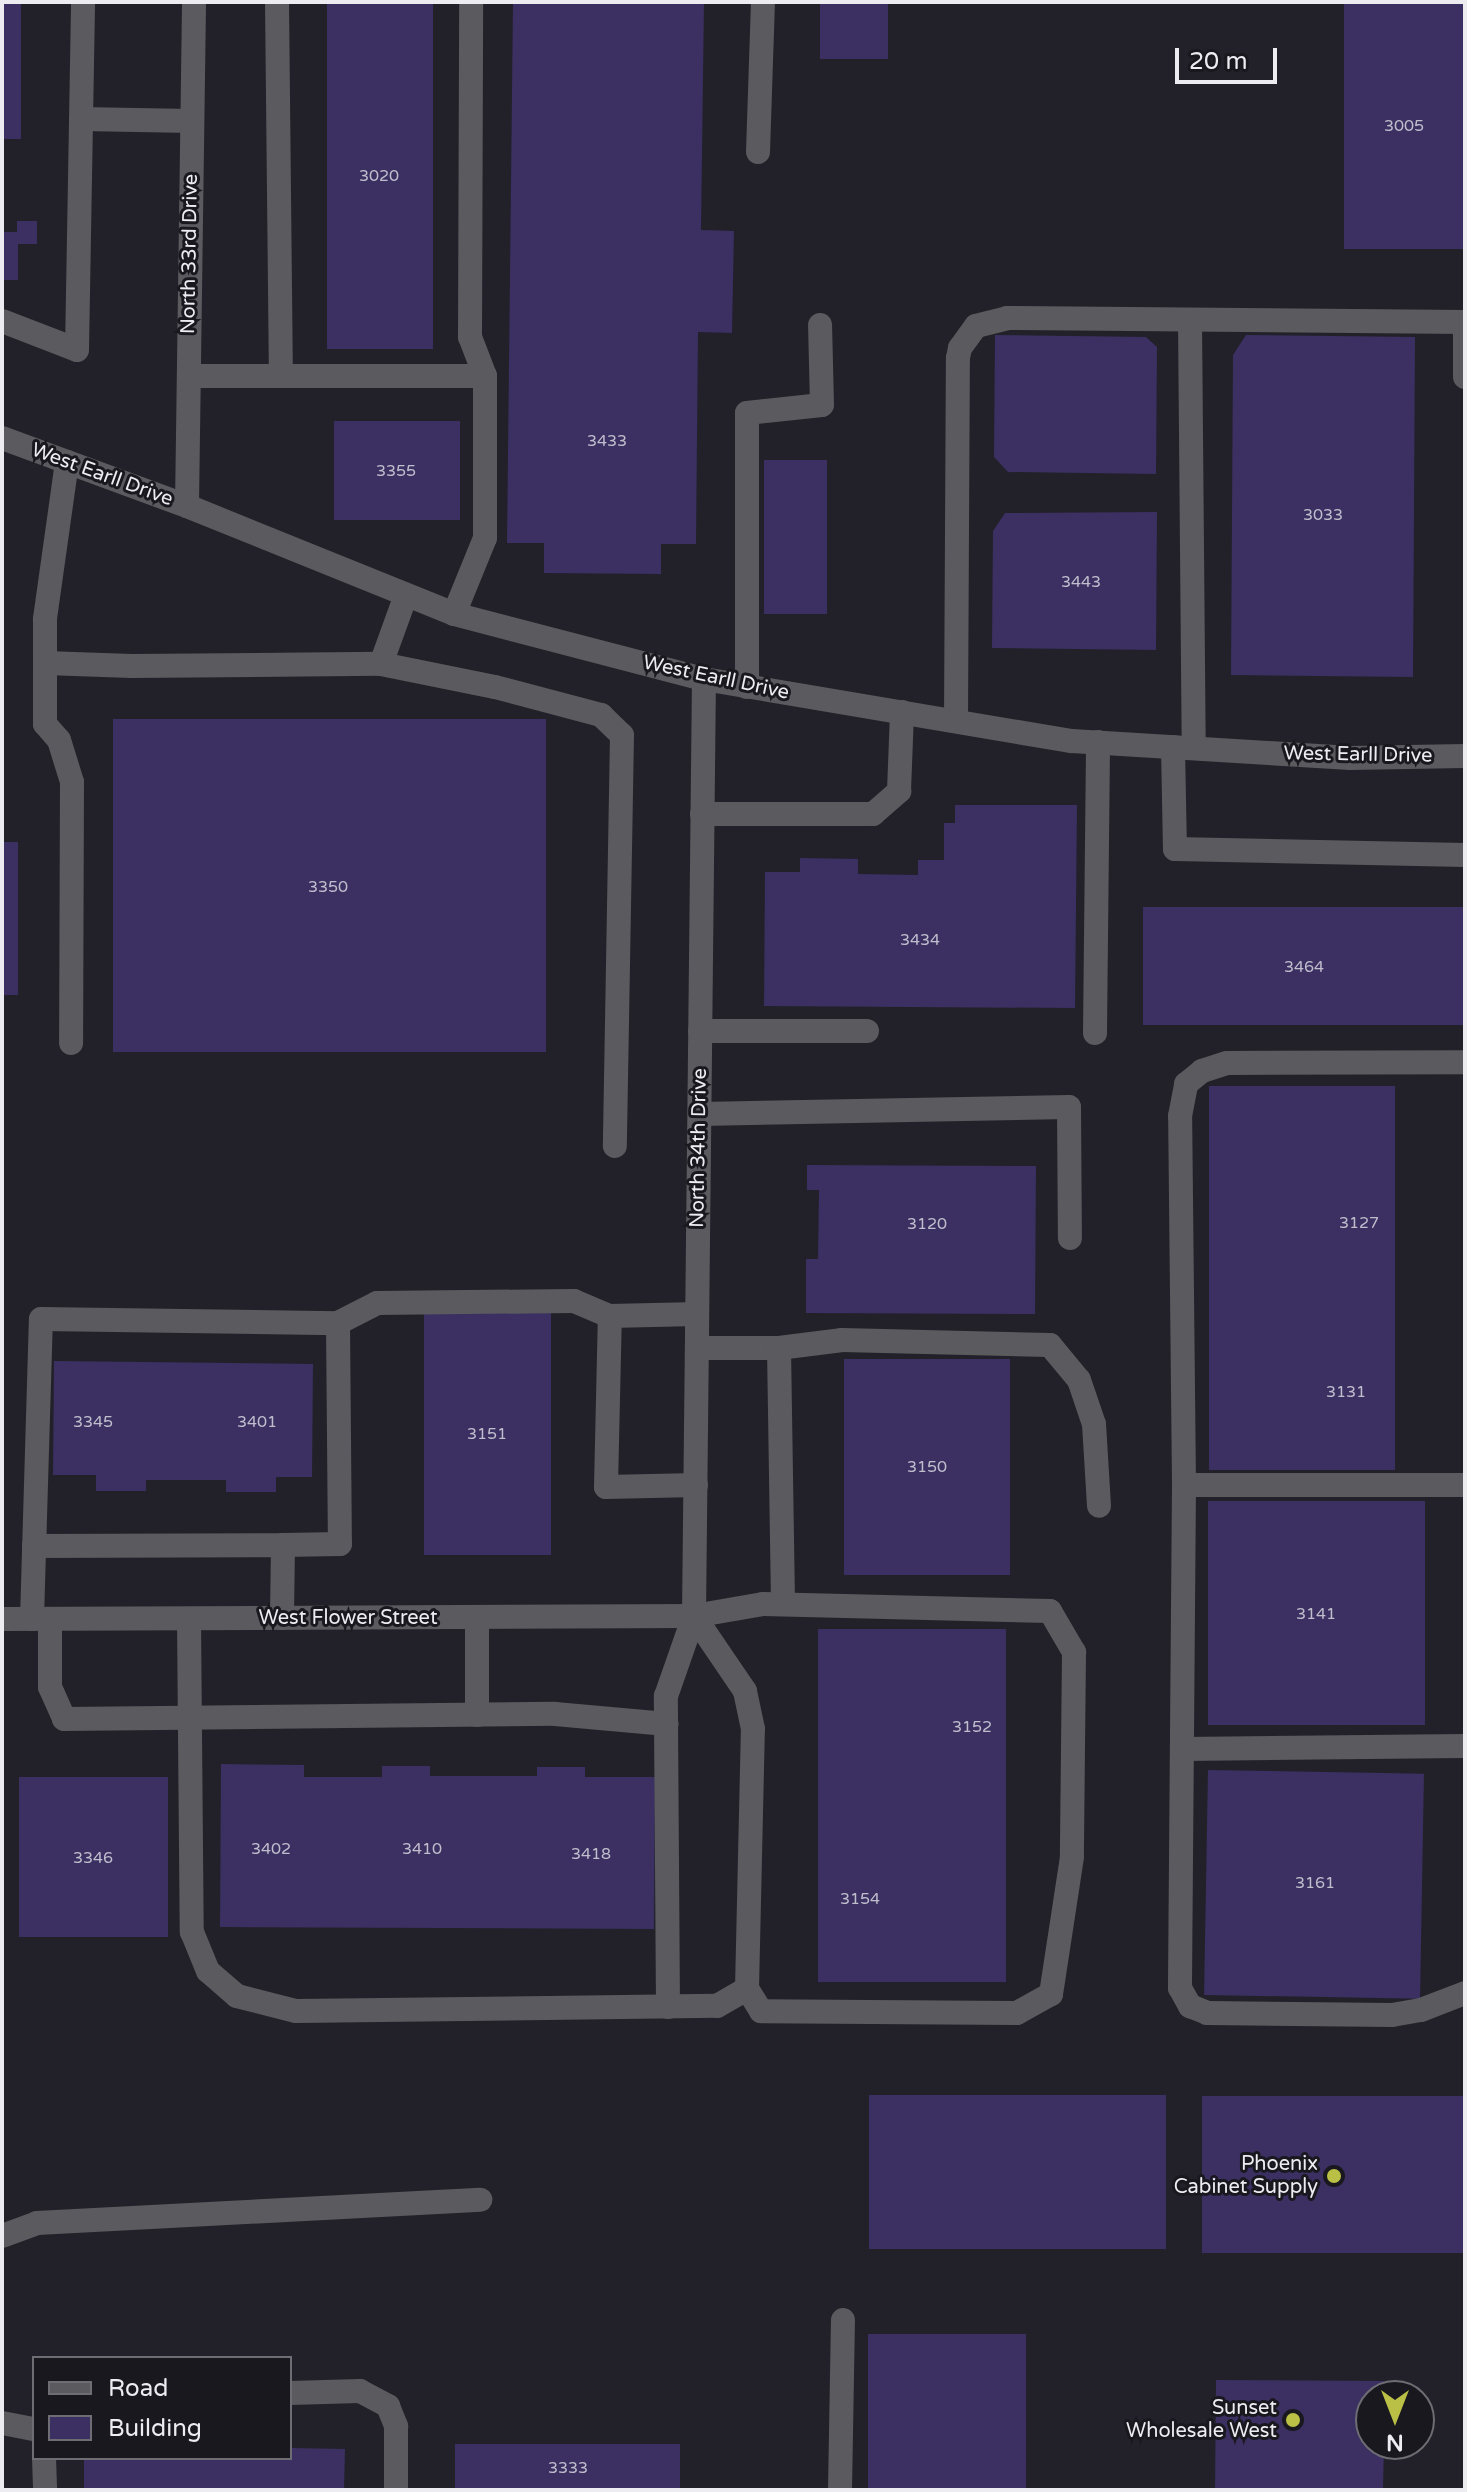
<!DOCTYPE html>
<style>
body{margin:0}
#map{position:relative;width:1467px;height:2492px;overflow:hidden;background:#222129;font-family:"Varela Round",sans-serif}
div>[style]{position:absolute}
.building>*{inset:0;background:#3b3061;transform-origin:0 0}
.minor>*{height:24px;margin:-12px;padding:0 12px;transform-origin:12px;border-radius:12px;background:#5b5a5e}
.dots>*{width:22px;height:22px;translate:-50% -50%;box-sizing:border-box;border:4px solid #19181f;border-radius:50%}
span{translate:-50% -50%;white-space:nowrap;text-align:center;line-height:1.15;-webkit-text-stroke:6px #19181f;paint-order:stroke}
.number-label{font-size:16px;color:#c0bdcd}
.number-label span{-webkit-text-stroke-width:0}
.street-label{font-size:20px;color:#ececf1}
.poi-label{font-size:20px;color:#ececf1}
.right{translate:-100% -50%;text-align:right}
.frame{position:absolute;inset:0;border:4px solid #ececf1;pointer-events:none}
.legend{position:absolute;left:32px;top:2356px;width:260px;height:104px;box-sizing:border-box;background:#19181f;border:2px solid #6d6d73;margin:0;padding:10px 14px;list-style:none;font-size:24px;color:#ececf1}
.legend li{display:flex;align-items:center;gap:16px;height:40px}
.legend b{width:40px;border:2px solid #6d6d73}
.north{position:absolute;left:1355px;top:2380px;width:80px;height:80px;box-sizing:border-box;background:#19181f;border:2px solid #6d6d73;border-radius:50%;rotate:180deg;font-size:22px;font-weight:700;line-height:32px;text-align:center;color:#ececf1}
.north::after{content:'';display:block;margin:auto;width:28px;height:36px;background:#bac045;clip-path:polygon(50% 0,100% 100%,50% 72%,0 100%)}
.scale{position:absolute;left:1175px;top:48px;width:102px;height:36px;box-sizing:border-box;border:4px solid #ececf1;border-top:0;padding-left:10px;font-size:24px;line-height:28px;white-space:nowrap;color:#ececf1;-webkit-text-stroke:6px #19181f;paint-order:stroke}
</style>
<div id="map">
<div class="building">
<i style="left:2px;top:2px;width:19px;height:137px"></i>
<i style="left:327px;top:2px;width:106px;height:347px"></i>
<i style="clip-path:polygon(513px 2px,704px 2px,701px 230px,734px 231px,732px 333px,698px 332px,696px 544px,661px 544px,661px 574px,544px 573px,544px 543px,507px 543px)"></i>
<i style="left:820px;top:2px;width:68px;height:57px"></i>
<i style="left:1344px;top:2px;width:121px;height:247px"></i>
<i style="clip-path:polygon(17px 221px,37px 221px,37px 244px,18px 244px,18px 280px,2px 280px,2px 232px,17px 232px)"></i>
<i style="clip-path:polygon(995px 335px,1146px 337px,1157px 347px,1156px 474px,1008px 472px,994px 457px)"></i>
<i style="clip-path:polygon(1246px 335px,1415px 337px,1413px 677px,1231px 675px,1233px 355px)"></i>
<i style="left:334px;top:421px;width:126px;height:99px"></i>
<i style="left:764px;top:460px;width:63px;height:154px"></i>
<i style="clip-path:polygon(1157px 512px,1156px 650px,992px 648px,993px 531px,1005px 513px)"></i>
<i style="left:113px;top:719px;width:433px;height:333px"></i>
<i style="clip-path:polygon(955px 805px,1077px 805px,1075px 1008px,764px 1006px,765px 872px,800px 872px,800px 858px,858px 859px,858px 874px,918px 875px,918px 860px,944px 860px,944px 823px,955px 823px)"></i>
<i style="left:2px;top:842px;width:16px;height:153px"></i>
<i style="left:1143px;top:907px;width:322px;height:118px"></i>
<i style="left:1209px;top:1086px;width:186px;height:384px"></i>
<i style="clip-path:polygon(807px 1165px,1036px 1166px,1035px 1314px,806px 1313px,806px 1259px,818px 1259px,819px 1190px,807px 1190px)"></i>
<i style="left:424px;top:1312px;width:127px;height:243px"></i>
<i style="left:844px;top:1359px;width:166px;height:216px"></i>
<i style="clip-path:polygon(54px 1361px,313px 1364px,312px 1477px,276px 1477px,276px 1492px,226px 1492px,226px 1480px,146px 1480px,146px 1491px,96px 1491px,96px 1475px,53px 1475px)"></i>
<i style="left:1208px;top:1501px;width:217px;height:224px"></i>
<i style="left:818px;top:1629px;width:188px;height:353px"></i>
<i style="clip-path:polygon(221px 1764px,304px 1765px,304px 1777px,382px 1777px,382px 1766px,430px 1766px,430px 1776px,537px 1776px,537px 1767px,585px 1767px,585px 1777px,655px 1777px,654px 1929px,220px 1927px)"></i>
<i style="left:1208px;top:1770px;width:216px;height:225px;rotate:1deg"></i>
<i style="left:19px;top:1777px;width:149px;height:160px"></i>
<i style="left:869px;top:2095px;width:297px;height:154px"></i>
<i style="left:1465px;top:2096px;width:157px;height:263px;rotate:90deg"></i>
<i style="left:868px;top:2334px;width:158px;height:156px"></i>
<i style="clip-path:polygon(1216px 2380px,1384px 2381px,1384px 2396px,1371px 2396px,1371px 2444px,1384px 2444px,1383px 2490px,1215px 2490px)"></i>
<i style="left:455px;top:2444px;width:225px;height:46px"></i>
<i style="clip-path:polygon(290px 2448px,345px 2449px,344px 2490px,84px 2490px,84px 2458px,290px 2458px)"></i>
</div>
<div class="minor">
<i style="left:277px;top:2px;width:374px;rotate:89.4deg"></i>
<i style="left:81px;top:119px;width:111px;rotate:1deg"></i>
<i style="left:758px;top:152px;width:150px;rotate:-88.1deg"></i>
<i style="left:1190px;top:320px;width:428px;rotate:89.5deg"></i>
<i style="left:2px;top:321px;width:80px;rotate:21.1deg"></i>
<i style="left:77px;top:350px;width:348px;rotate:-89deg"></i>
<i style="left:1465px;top:333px;width:44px;rotate:90deg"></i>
<i style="left:189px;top:376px;width:296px"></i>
<i style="left:2px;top:438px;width:197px;rotate:20.2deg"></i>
<i style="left:187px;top:506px;width:288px;rotate:22deg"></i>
<i style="left:454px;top:614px;width:258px;rotate:14.6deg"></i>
<i style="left:704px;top:679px;width:373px;rotate:9.6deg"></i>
<i style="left:1072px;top:741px;width:279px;rotate:3.5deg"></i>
<i style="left:1350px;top:758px;width:115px;rotate:-1deg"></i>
<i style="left:67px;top:462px;width:159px;rotate:98deg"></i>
<i style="left:45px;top:619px;width:105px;rotate:90deg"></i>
<i style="left:45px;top:724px;width:21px;rotate:49deg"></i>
<i style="left:59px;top:740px;width:44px;rotate:72.8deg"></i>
<i style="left:72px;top:782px;width:261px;rotate:90.2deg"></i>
<i style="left:187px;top:506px;width:504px;rotate:-89.2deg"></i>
<i style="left:454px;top:614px;width:82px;rotate:-67.8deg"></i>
<i style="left:485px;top:538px;width:162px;rotate:-90deg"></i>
<i style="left:485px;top:376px;width:42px;rotate:-111deg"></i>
<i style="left:470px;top:337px;width:335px;rotate:-89.8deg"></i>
<i style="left:45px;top:663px;width:87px;rotate:2deg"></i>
<i style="left:132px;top:666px;width:249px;rotate:-0.5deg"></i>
<i style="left:381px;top:664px;width:73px;rotate:-70.1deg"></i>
<i style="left:381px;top:664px;width:116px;rotate:11.4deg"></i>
<i style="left:495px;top:687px;width:110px;rotate:14.8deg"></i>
<i style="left:601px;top:715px;width:29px;rotate:44deg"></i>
<i style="left:622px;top:735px;width:411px;rotate:91deg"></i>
<i style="left:747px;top:687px;width:274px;rotate:-90deg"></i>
<i style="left:747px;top:413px;width:75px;rotate:-6.1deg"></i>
<i style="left:822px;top:405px;width:80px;rotate:-91.4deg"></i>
<i style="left:956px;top:721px;width:363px;rotate:-89.7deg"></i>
<i style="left:958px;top:358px;width:10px;rotate:-79deg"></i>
<i style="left:960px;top:348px;width:27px;rotate:-54deg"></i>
<i style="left:976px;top:326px;width:32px;rotate:-14deg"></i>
<i style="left:1007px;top:318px;width:458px;rotate:0.5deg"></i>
<i style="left:1173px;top:747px;width:102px;rotate:88.9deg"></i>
<i style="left:1175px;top:849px;width:290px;rotate:1.2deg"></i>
<i style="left:702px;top:814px;width:171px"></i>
<i style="left:873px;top:814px;width:35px;rotate:-41deg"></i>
<i style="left:899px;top:791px;width:79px;rotate:-87.8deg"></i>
<i style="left:700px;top:1031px;width:167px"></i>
<i style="left:1095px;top:1033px;width:291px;rotate:-89.4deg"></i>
<i style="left:700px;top:1114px;width:369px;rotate:-1.1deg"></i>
<i style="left:1069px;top:1107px;width:131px;rotate:89.6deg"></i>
<i style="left:338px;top:1323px;width:44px;rotate:-27.1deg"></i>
<i style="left:377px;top:1303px;width:197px;rotate:-0.6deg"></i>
<i style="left:574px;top:1301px;width:39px;rotate:23deg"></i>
<i style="left:697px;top:1348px;width:82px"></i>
<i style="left:779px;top:1348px;width:256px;rotate:89.1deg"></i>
<i style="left:779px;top:1348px;width:64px;rotate:-7.2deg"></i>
<i style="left:842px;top:1340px;width:208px;rotate:1.4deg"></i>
<i style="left:1050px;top:1345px;width:45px;rotate:50.4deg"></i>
<i style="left:1079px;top:1380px;width:46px;rotate:71.2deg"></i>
<i style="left:1094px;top:1424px;width:82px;rotate:86.5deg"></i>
<i style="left:696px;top:1485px;width:90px;rotate:178.7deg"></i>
<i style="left:606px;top:1487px;width:171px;rotate:-88.7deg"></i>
<i style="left:610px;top:1316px;width:87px;rotate:-1.3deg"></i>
<i style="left:1184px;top:1485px;width:369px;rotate:-90.6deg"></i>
<i style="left:1180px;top:1116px;width:33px;rotate:-79deg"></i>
<i style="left:1186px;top:1084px;width:21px;rotate:-39deg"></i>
<i style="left:1202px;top:1071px;width:26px;rotate:-18deg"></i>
<i style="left:1227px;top:1063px;width:238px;rotate:-0.2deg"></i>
<i style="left:1465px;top:1485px;width:281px;rotate:180deg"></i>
<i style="left:1184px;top:1485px;width:503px;rotate:90.46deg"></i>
<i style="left:1180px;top:1988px;width:21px;rotate:61deg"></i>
<i style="left:1190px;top:2006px;width:18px;rotate:22deg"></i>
<i style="left:1207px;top:2013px;width:185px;rotate:0.6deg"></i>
<i style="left:1392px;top:2015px;width:29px;rotate:-10deg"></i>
<i style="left:1421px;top:2010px;width:47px;rotate:-21.1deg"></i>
<i style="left:34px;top:1546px;width:249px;rotate:-0.2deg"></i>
<i style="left:477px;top:1617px;width:98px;rotate:90deg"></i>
<i style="left:2px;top:1619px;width:692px;rotate:-0.25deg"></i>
<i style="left:694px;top:1616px;width:70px;rotate:-9.9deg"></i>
<i style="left:763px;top:1604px;width:287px;rotate:1.4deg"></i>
<i style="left:1050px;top:1611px;width:48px;rotate:59.7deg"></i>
<i style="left:1074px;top:1652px;width:205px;rotate:90.6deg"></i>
<i style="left:1072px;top:1857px;width:139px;rotate:98.7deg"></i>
<i style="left:1051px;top:1994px;width:39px;rotate:151deg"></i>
<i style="left:1017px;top:2013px;width:256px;rotate:-179.6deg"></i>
<i style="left:761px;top:2011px;width:26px;rotate:-122deg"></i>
<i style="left:32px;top:1619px;width:300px;rotate:-88.3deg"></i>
<i style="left:41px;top:1319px;width:297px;rotate:0.8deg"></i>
<i style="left:338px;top:1323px;width:221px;rotate:89.5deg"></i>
<i style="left:340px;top:1544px;width:57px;rotate:179deg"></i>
<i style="left:283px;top:1545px;width:73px;rotate:90.8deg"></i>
<i style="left:50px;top:1619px;width:68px;rotate:90deg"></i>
<i style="left:50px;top:1687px;width:35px;rotate:66deg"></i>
<i style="left:64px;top:1719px;width:491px;rotate:-0.6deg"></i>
<i style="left:555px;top:1714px;width:112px;rotate:5.1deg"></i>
<i style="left:189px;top:1619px;width:313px;rotate:89.5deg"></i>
<i style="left:192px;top:1932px;width:42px;rotate:67.7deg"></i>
<i style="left:208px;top:1971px;width:38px;rotate:41deg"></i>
<i style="left:237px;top:1996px;width:61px;rotate:14.3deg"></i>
<i style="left:296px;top:2011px;width:421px;rotate:-0.7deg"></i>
<i style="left:717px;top:2006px;width:34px;rotate:-30deg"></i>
<i style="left:747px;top:1989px;width:260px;rotate:-88.7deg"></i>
<i style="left:753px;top:1729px;width:39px;rotate:-102deg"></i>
<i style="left:745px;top:1691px;width:91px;rotate:-124.2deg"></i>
<i style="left:1182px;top:1749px;width:283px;rotate:-0.6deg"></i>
<i style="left:668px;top:2007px;width:311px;rotate:-90.4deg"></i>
<i style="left:666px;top:1696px;width:85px;rotate:-70.7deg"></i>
<i style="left:694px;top:1616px;width:937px;rotate:-89.39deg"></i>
<i style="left:2px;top:2236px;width:37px;rotate:-20deg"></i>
<i style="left:37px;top:2223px;width:444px;rotate:-3deg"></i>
<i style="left:290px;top:2393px;width:70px;rotate:-1.6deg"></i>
<i style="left:360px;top:2391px;width:32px;rotate:28deg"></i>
<i style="left:388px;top:2406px;width:22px;rotate:68deg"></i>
<i style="left:396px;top:2426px;width:64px;rotate:90deg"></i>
<i style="left:2px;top:2423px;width:33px;rotate:11deg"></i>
<i style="left:44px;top:2458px;width:32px;rotate:88deg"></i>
<i style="left:840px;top:2490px;width:170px;rotate:-89deg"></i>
</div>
<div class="dots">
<i style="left:1334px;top:2176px;background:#bac045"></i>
<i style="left:1293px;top:2420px;background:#bac045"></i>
</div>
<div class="number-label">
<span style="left:1404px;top:126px">3005</span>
<span style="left:379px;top:176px">3020</span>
<span style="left:607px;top:441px">3433</span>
<span style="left:396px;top:471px">3355</span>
<span style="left:1323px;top:515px">3033</span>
<span style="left:1081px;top:582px">3443</span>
<span style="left:328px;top:887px">3350</span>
<span style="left:920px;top:940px">3434</span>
<span style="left:1304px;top:967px">3464</span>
<span style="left:1359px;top:1223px">3127</span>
<span style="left:927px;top:1224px">3120</span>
<span style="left:1346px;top:1392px">3131</span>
<span style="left:93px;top:1422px">3345</span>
<span style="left:257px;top:1422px">3401</span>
<span style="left:487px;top:1434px">3151</span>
<span style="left:927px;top:1467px">3150</span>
<span style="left:1316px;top:1614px">3141</span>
<span style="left:972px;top:1727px">3152</span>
<span style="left:271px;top:1849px">3402</span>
<span style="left:422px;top:1849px">3410</span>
<span style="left:591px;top:1854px">3418</span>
<span style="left:93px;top:1858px">3346</span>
<span style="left:1315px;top:1883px">3161</span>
<span style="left:860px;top:1899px">3154</span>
<span style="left:568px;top:2468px">3333</span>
</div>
<div class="street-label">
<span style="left:190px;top:254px;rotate:-89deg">North 33rd Drive</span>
<span style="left:102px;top:475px;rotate:20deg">West Earll Drive</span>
<span style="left:716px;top:678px;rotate:12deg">West Earll Drive</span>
<span style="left:1358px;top:755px;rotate:1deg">West Earll Drive</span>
<span style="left:699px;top:1148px;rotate:-89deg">North 34th Drive</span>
<span style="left:348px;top:1618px">West Flower Street</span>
</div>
<div class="poi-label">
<span class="right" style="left:1318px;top:2176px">Phoenix<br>Cabinet Supply</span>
<span class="right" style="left:1277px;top:2420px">Sunset<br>Wholesale West</span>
</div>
<div class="frame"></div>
<ul class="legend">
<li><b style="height:10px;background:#5b5a5e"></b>Road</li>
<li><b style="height:22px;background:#3b3061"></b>Building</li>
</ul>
<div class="north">N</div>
<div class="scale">20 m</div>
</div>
